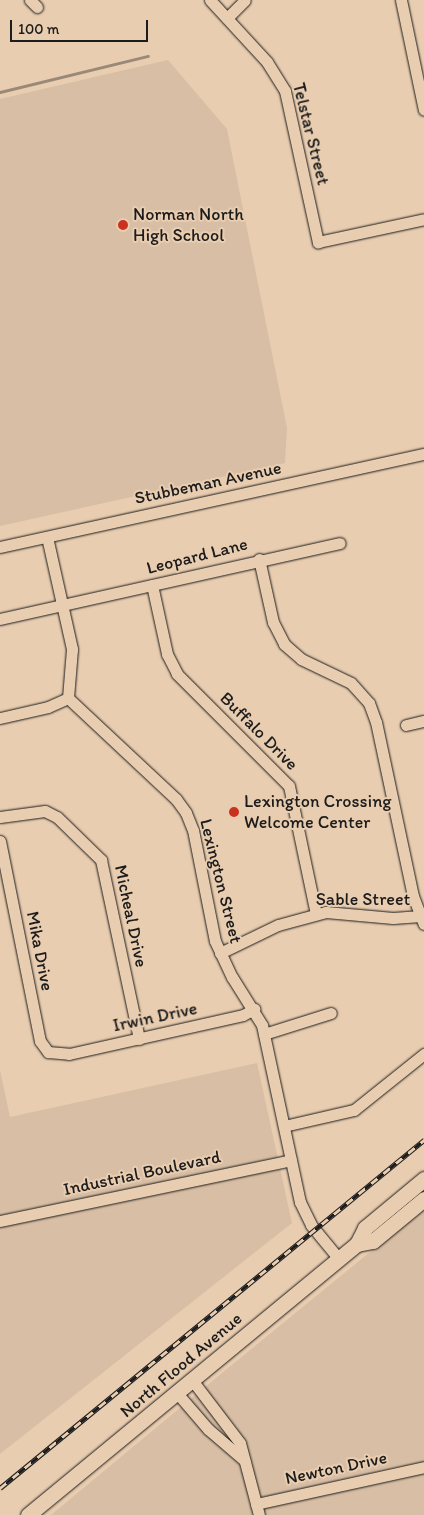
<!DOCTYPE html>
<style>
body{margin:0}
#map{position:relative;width:424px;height:1515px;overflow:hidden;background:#e9cdb0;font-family:Itim,sans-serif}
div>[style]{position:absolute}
.built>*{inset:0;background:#d8bea4}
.stream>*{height:2.5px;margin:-1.25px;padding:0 1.25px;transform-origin:1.25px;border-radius:1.25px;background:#9b8978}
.roads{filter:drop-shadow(0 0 1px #1c1c1c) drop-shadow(0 0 1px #1c1c1c)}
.minor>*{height:11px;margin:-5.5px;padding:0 5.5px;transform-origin:5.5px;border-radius:5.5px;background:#e9cdb0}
.major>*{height:15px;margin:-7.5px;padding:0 7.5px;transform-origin:7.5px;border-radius:7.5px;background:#e9cdb0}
.rail>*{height:4.5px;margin-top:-2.25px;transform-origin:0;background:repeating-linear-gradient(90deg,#e9cdb0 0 8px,#1c1c1c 0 16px);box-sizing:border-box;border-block:1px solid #1c1c1c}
.dots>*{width:14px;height:14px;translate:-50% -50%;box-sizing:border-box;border:2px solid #e9cdb0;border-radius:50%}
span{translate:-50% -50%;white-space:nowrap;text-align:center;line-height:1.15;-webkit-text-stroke:4px #e9cdb0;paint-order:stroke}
.street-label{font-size:18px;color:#1c1c1c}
.poi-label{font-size:18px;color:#1c1c1c}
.left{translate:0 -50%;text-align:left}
.scale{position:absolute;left:10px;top:20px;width:138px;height:22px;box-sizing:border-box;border:2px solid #1c1c1c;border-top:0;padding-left:6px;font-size:15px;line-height:18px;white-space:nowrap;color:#1c1c1c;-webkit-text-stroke:4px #e9cdb0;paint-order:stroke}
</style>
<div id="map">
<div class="built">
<i style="clip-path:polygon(168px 60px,227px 129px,287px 428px,285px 463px,0 526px,0 99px)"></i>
<i style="clip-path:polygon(257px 1063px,292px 1223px,0 1454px,0 1070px,10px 1117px)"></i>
<i style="clip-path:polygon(424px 1208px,424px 1515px,51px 1515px,228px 1368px)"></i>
</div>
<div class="stream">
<i style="left:0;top:92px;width:152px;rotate:-13.7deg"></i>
</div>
<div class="roads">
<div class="minor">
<i style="left:30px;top:0;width:10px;rotate:45deg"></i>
<i style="left:210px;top:0;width:84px;rotate:47.4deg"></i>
<i style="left:267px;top:62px;width:34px;rotate:58deg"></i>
<i style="left:285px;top:91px;width:155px;rotate:77.7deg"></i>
<i style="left:318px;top:242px;width:108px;rotate:-12.2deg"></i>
<i style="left:401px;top:0;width:112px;rotate:78.2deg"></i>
<i style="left:227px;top:18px;width:25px;rotate:-45deg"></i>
<i style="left:47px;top:537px;width:115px;rotate:77.4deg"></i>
<i style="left:72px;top:649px;width:49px;rotate:94.7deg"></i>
<i style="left:68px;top:698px;width:148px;rotate:43.1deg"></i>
<i style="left:176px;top:799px;width:17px;rotate:54deg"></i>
<i style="left:186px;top:813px;width:18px;rotate:68deg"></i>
<i style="left:193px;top:830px;width:113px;rotate:78.8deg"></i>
<i style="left:215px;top:941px;width:40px;rotate:65deg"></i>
<i style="left:232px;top:977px;width:57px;rotate:58deg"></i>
<i style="left:262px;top:1025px;width:181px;rotate:77.9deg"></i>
<i style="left:300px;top:1202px;width:25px;rotate:64deg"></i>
<i style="left:311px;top:1225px;width:44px;rotate:50.5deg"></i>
<i style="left:0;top:547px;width:434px;rotate:-12.4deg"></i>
<i style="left:259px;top:559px;width:65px;rotate:77.5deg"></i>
<i style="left:273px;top:622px;width:25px;rotate:63deg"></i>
<i style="left:284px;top:644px;width:23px;rotate:41deg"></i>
<i style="left:301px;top:659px;width:55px;rotate:25.6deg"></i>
<i style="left:351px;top:683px;width:27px;rotate:48deg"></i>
<i style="left:369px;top:703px;width:20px;rotate:70deg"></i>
<i style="left:376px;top:722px;width:178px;rotate:78deg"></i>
<i style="left:413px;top:896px;width:30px;rotate:69deg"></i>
<i style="left:152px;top:585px;width:71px;rotate:77.7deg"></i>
<i style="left:167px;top:654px;width:22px;rotate:63deg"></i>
<i style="left:177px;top:674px;width:158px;rotate:45deg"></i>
<i style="left:289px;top:786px;width:131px;rotate:78.1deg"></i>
<i style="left:0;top:619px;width:348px;rotate:-12.6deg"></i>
<i style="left:0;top:718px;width:49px;rotate:-12.9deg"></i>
<i style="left:48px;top:707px;width:22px;rotate:-24deg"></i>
<i style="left:406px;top:725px;width:18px;rotate:-13deg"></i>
<i style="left:0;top:817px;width:45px;rotate:-7.6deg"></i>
<i style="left:45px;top:811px;width:13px;rotate:27deg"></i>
<i style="left:57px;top:817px;width:62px;rotate:44.3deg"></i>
<i style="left:101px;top:860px;width:183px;rotate:78deg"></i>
<i style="left:0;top:841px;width:204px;rotate:78.7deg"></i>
<i style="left:40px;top:1041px;width:14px;rotate:54deg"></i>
<i style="left:48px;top:1052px;width:21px;rotate:5deg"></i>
<i style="left:69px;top:1054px;width:178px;rotate:-12.6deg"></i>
<i style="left:243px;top:1015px;width:13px;rotate:-29deg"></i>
<i style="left:220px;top:953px;width:64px;rotate:-25.8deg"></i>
<i style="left:278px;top:925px;width:50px;rotate:-15.2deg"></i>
<i style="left:326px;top:912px;width:67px;rotate:5.1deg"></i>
<i style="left:393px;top:918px;width:31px;rotate:-4deg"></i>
<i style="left:264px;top:1034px;width:70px;rotate:-17.4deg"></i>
<i style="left:284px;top:1126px;width:72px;rotate:-12.9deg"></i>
<i style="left:354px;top:1110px;width:90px;rotate:-38.7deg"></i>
<i style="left:0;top:1221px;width:297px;rotate:-11.8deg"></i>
<i style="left:192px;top:1380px;width:79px;rotate:52.7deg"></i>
<i style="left:240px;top:1443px;width:74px;rotate:75.2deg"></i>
<i style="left:177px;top:1393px;width:48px;rotate:49.3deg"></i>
<i style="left:208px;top:1429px;width:48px;rotate:40.7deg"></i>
<i style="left:256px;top:1504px;width:172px;rotate:-12.4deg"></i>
</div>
<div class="major">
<i style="left:357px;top:1244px;width:16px;rotate:-11deg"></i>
<i style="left:373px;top:1241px;width:66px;rotate:-39.5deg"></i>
<i style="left:28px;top:1515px;width:426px;rotate:-39.5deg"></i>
<i style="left:357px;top:1244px;width:18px;rotate:-63deg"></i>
<i style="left:365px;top:1228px;width:77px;rotate:-39.7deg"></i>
</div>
</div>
<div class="rail">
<i style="left:0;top:1488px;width:549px;rotate:-39.38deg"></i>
</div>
<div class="dots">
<i style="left:123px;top:225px;background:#c8321e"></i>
<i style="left:234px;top:812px;background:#c8321e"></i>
</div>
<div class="street-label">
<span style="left:311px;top:134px;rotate:76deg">Telstar Street</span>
<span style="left:208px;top:483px;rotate:-12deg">Stubbeman Avenue</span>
<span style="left:197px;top:556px;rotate:-14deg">Leopard Lane</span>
<span style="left:259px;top:731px;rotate:45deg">Buffalo Drive</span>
<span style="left:221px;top:881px;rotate:76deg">Lexington Street</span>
<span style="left:363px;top:899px">Sable Street</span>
<span style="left:131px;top:916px;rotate:78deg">Micheal Drive</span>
<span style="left:40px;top:951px;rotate:79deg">Mika Drive</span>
<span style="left:155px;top:1017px;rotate:-12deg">Irwin Drive</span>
<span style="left:142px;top:1173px;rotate:-12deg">Industrial Boulevard</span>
<span style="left:181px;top:1365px;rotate:-40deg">North Flood Avenue</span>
<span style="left:336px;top:1468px;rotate:-12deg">Newton Drive</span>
</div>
<div class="poi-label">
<span class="left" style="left:133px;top:225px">Norman North<br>High School</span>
<span class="left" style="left:244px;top:812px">Lexington Crossing<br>Welcome Center</span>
</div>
<div class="scale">100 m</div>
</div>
